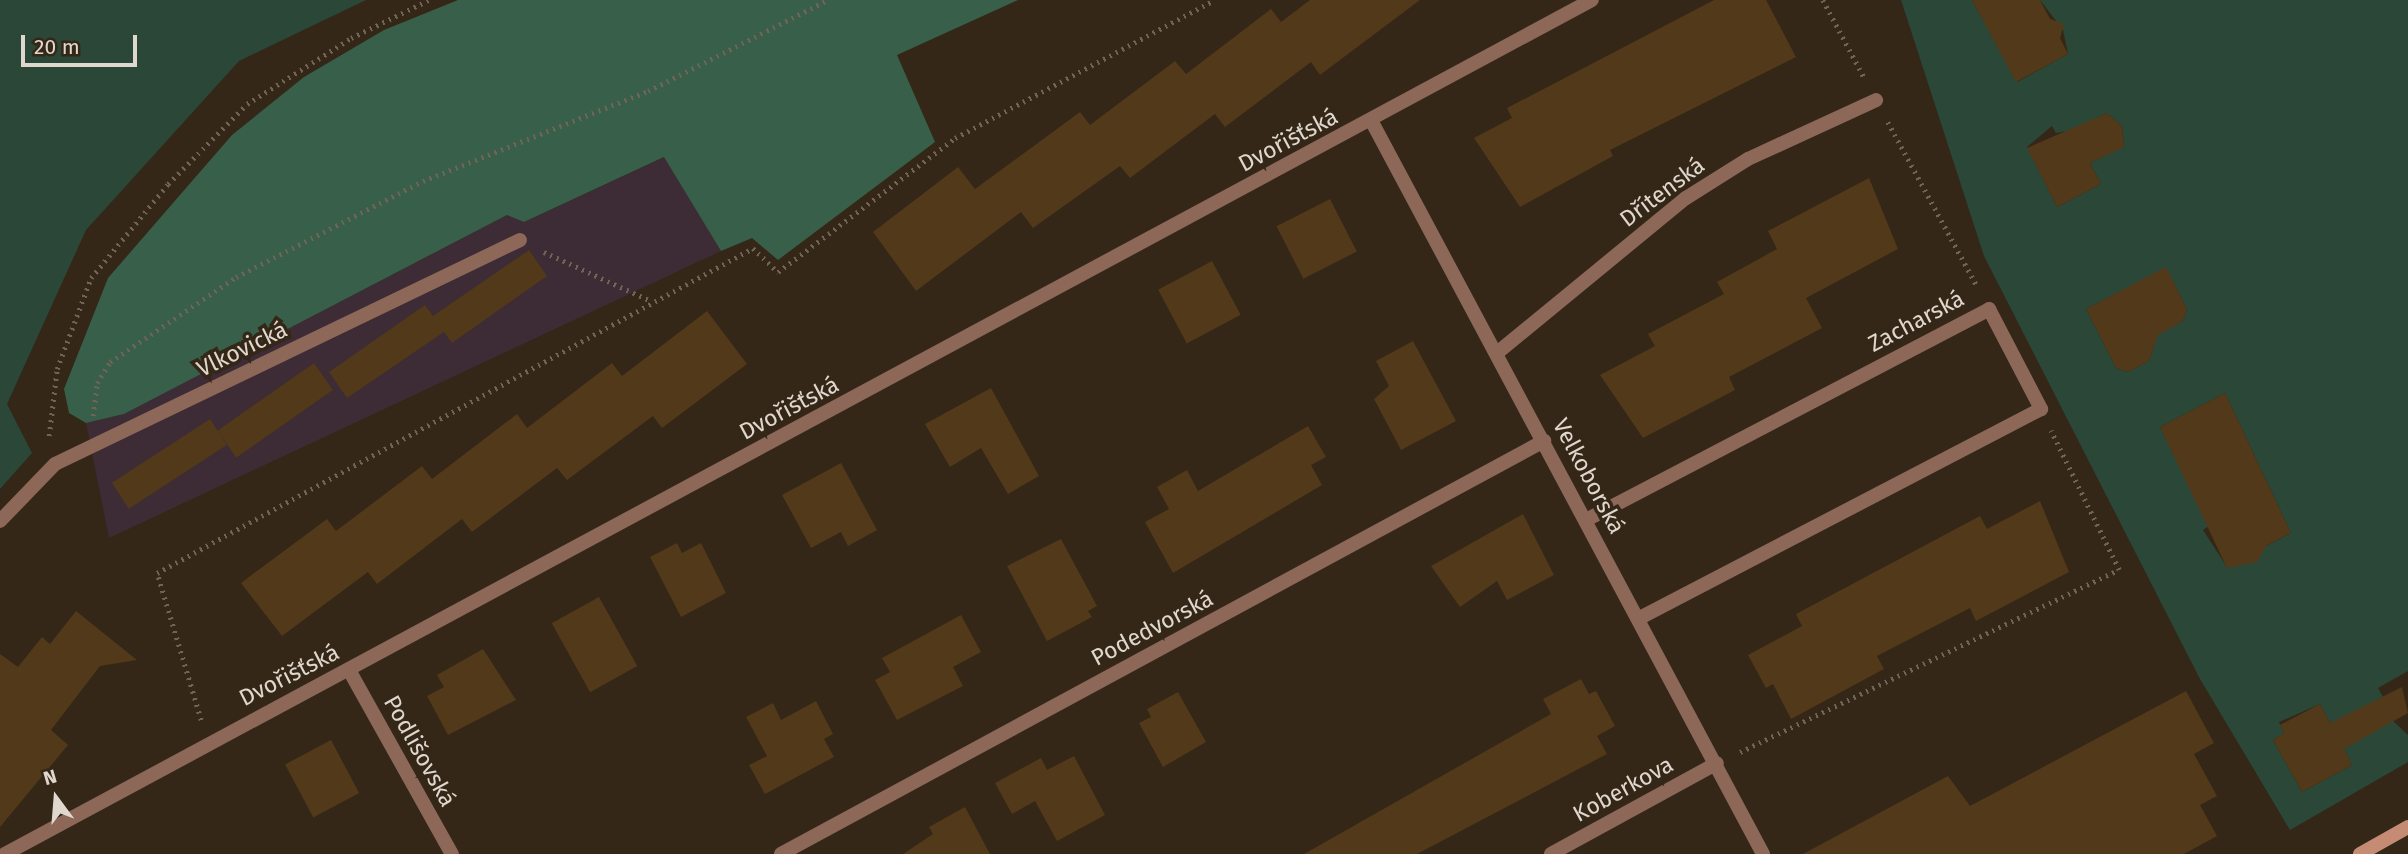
<!DOCTYPE html>
<meta charset="utf-8">
<style>
body{margin:0}
#map{position:relative;width:2408px;height:854px;overflow:hidden;background:#342717;font-family:"Fira Sans",sans-serif}
div>[style]{position:absolute}
.industrial>*{inset:0;background:#3d2b35}
.green>*{inset:0;background:#2a4737}
.forest>*{inset:0;background:#375f4a}
.building>*{inset:0;background:#513919;transform-origin:0 0}
.path>*{height:4.5px;margin-top:-2.25px;transform-origin:0;background:repeating-linear-gradient(90deg,#6f6456 0 2px,transparent 0 7px)}
.lane>*{height:14px;margin:-7px;padding:0 7px;transform-origin:7px;border-radius:7px;background:#8d6859}
.street>*{height:14px;margin:-7px;padding:0 7px;transform-origin:7px;border-radius:7px;background:#8d6859}
.secondary>*{height:14px;margin:-7px;padding:0 7px;transform-origin:7px;border-radius:7px;background:#c58b73}
span{translate:-50% -50%;white-space:nowrap;text-align:center;line-height:1.15;-webkit-text-stroke:7px #342717;paint-order:stroke}
.street-label{font-size:23px;color:#e0d8ce}
.north{position:absolute;left:21px;top:763px;width:70px;height:70px;-webkit-text-stroke:5px #342717;paint-order:stroke;rotate:344deg;font-size:19px;font-weight:700;line-height:28px;text-align:center;color:#e0d8ce}
.north::after{content:'';display:block;margin:auto;width:24px;height:32px;background:#e0d8ce;clip-path:polygon(50% 0,100% 100%,50% 72%,0 100%)}
.scale{position:absolute;left:21px;top:35px;width:116px;height:32px;box-sizing:border-box;border:4px solid #e0d8ce;border-top:0;padding-left:9px;font-size:21px;line-height:24px;white-space:nowrap;color:#e0d8ce;-webkit-text-stroke:5px #342717;paint-order:stroke}
</style>
<div id="map">
<div class="industrial">
<i style="clip-path:polygon(665px 157px,721px 251px,109px 538px,86px 423px,124px 414px,507px 215px,524px 222px)"></i>
</div>
<div class="green">
<i style="clip-path:polygon(0 0,366px 0,239px 61px,86px 230px,7px 404px,32px 453px,0 489px)"></i>
<i style="clip-path:polygon(evenodd,1901px 0,1972px 0,2017px 82px,2068px 54px,2063px 30px,2040px 0,2408px 0,2408px 671px,2378px 688px,2383px 697px,2373px 702px,2408px 735px,2408px 762px,2290px 830px,2200px 679px,1984px 256px,1901px 0,2107px 113px,2122px 126px,2124px 146px,2090px 163px,2101px 184px,2057px 207px,2027px 147px,2052px 126px,2056px 133px,2073px 130px,2107px 113px,1901px 0,2166px 268px,2187px 309px,2183px 321px,2143px 331px,2153px 349px,2149px 361px,2128px 372px,2116px 368px,2086px 309px,2166px 268px,1901px 0,2225px 393px,2291px 533px,2259px 550px,2257px 562px,2244px 558px,2227px 567px,2203px 530px,2209px 526px,2160px 427px,2225px 393px,1901px 0,2320px 704px,2352px 765px,2302px 792px,2273px 740px,2284px 733px,2279px 722px,2320px 704px)"></i>
</div>
<div class="forest">
<i style="clip-path:polygon(458px 0,1018px 0,897px 55px,935px 142px,778px 260px,752px 238px,721px 251px,664px 157px,524px 222px,507px 215px,124px 414px,86px 423px,69px 413px,64px 389px,108px 278px,232px 135px,304px 77px,384px 30px)"></i>
</div>
<div class="building">
<i style="clip-path:polygon(1310px 0,1420px 0,1320px 75px,1311px 62px,1225px 127px,1215px 114px,1130px 178px,1120px 166px,1033px 228px,1021px 212px,916px 291px,873px 232px,958px 167px,975px 189px,1080px 112px,1090px 125px,1175px 61px,1186px 74px,1271px 9px,1281px 22px)"></i>
<i style="clip-path:polygon(1714px 0,1766px 0,1796px 57px,1610px 150px,1613px 156px,1520px 207px,1474px 138px,1512px 118px,1507px 108px)"></i>
<i style="clip-path:polygon(1972px 0,2040px 0,2050px 19px,2064px 24px,2060px 38px,2068px 54px,2016px 82px)"></i>
<i style="clip-path:polygon(2107px 113px,2122px 126px,2124px 147px,2090px 163px,2101px 184px,2057px 207px,2027px 148px)"></i>
<i style="clip-path:polygon(1869px 178px,1898px 249px,1806px 298px,1822px 328px,1729px 377px,1735px 390px,1643px 438px,1600px 375px,1655px 346px,1648px 334px,1724px 294px,1717px 282px,1777px 249px,1768px 231px)"></i>
<i style="left:1330px;top:199px;width:59px;height:60px;rotate:63deg"></i>
<i style="clip-path:polygon(529px 250px,547px 276px,452px 343px,444px 332px,347px 398px,329px 372px,425px 305px,433px 316px)"></i>
<i style="left:1212px;top:261px;width:61px;height:61px;rotate:62deg"></i>
<i style="clip-path:polygon(2166px 267px,2187px 309px,2183px 321px,2158px 335px,2149px 361px,2128px 372px,2116px 368px,2086px 309px)"></i>
<i style="clip-path:polygon(707px 311px,747px 364px,662px 428px,653px 416px,567px 480px,557px 468px,472px 532px,462px 519px,377px 584px,368px 572px,282px 636px,241px 583px,327px 519px,336px 531px,422px 466px,432px 479px,517px 414px,527px 428px,612px 363px,622px 376px)"></i>
<i style="clip-path:polygon(1413px 341px,1456px 421px,1401px 450px,1374px 399px,1389px 386px,1376px 361px)"></i>
<i style="left:314px;top:363px;width:33px;height:118px;rotate:55deg"></i>
<i style="clip-path:polygon(991px 388px,1039px 476px,1008px 494px,981px 448px,950px 467px,925px 424px)"></i>
<i style="clip-path:polygon(2225px 393px,2291px 533px,2266px 546px,2257px 562px,2227px 568px,2160px 427px)"></i>
<i style="left:210px;top:419px;width:31px;height:117px;rotate:57deg"></i>
<i style="clip-path:polygon(1308px 426px,1326px 457px,1311px 465px,1322px 485px,1173px 573px,1145px 522px,1169px 509px,1157px 487px,1187px 470px,1198px 491px)"></i>
<i style="clip-path:polygon(841px 463px,877px 530px,848px 546px,841px 532px,811px 548px,782px 495px)"></i>
<i style="clip-path:polygon(2040px 501px,2069px 572px,1976px 621px,1970px 608px,1877px 656px,1884px 669px,1791px 719px,1773px 684px,1766px 688px,1748px 655px,1802px 626px,1796px 614px,1980px 516px,1987px 529px)"></i>
<i style="clip-path:polygon(1523px 514px,1554px 575px,1507px 600px,1497px 581px,1460px 607px,1431px 566px)"></i>
<i style="clip-path:polygon(1061px 539px,1097px 606px,1088px 611px,1092px 617px,1047px 641px,1007px 566px)"></i>
<i style="clip-path:polygon(677px 543px,682px 553px,701px 543px,726px 593px,681px 617px,650px 557px)"></i>
<i style="left:599px;top:597px;width:79px;height:54px;rotate:61deg"></i>
<i style="clip-path:polygon(76px 611px,137px 660px,100px 666px,51px 730px,68px 745px,0 827px,0 654px,18px 667px,42px 637px,50px 644px)"></i>
<i style="clip-path:polygon(961px 615px,981px 652px,953px 667px,963px 686px,897px 720px,875px 680px,890px 672px,882px 658px)"></i>
<i style="clip-path:polygon(483px 649px,516px 700px,448px 735px,427px 696px,444px 687px,437px 675px)"></i>
<i style="clip-path:polygon(1581px 679px,1589px 694px,1596px 691px,1615px 726px,1597px 736px,1607px 754px,1417px 854px,1304px 854px,1551px 714px,1543px 699px)"></i>
<i style="clip-path:polygon(2402px 687px,2408px 713px,2344px 749px,2352px 765px,2302px 792px,2273px 740px,2284px 733px,2280px 725px,2320px 704px,2330px 723px)"></i>
<i style="clip-path:polygon(2186px 691px,2214px 743px,2194px 754px,2217px 796px,2200px 805px,2217px 836px,2184px 854px,1803px 854px,1948px 776px,1970px 806px)"></i>
<i style="clip-path:polygon(1178px 692px,1206px 742px,1163px 767px,1139px 723px,1151px 717px,1147px 709px)"></i>
<i style="clip-path:polygon(816px 701px,833px 734px,824px 739px,834px 757px,765px 794px,749px 765px,767px 756px,746px 717px,773px 703px,781px 720px)"></i>
<i style="left:331px;top:740px;width:60px;height:52px;rotate:62deg"></i>
<i style="clip-path:polygon(1074px 756px,1105px 815px,1057px 841px,1035px 801px,1012px 814px,995px 783px,1041px 758px,1047px 770px)"></i>
<i style="clip-path:polygon(965px 807px,990px 854px,903px 854px,933px 834px,929px 827px)"></i>
</div>
<div class="path">
<i style="left:1823px;top:0;width:87px;rotate:62deg"></i>
<i style="left:1888px;top:122px;width:187px;rotate:61.5deg"></i>
<i style="left:544px;top:252px;width:118px;rotate:24.6deg"></i>
<i style="left:93px;top:416px;width:33px;rotate:-83deg"></i>
<i style="left:97px;top:383px;width:25px;rotate:-58deg"></i>
<i style="left:110px;top:362px;width:152px;rotate:-34deg"></i>
<i style="left:236px;top:277px;width:210px;rotate:-27.2deg"></i>
<i style="left:423px;top:181px;width:242px;rotate:-21.8deg"></i>
<i style="left:648px;top:91px;width:201px;rotate:-26.9deg"></i>
<i style="left:49px;top:436px;width:67px;rotate:-83.2deg"></i>
<i style="left:57px;top:369px;width:97px;rotate:-69.5deg"></i>
<i style="left:91px;top:278px;width:122px;rotate:-50.7deg"></i>
<i style="left:168px;top:184px;width:112px;rotate:-45.4deg"></i>
<i style="left:247px;top:104px;width:123px;rotate:-32.4deg"></i>
<i style="left:351px;top:38px;width:87px;rotate:-26deg"></i>
<i style="left:201px;top:720px;width:153px;rotate:-106.7deg"></i>
<i style="left:157px;top:573px;width:679px;rotate:-28.6deg"></i>
<i style="left:753px;top:248px;width:35px;rotate:44deg"></i>
<i style="left:778px;top:272px;width:222px;rotate:-37.1deg"></i>
<i style="left:955px;top:138px;width:293px;rotate:-28deg"></i>
<i style="left:1740px;top:752px;width:420px;rotate:-25.7deg"></i>
<i style="left:2119px;top:570px;width:155px;rotate:-116.1deg"></i>
</div>
<div class="lane">
<i style="left:55px;top:464px;width:516px;rotate:-25.72deg"></i>
</div>
<div class="street">
<i style="left:1372px;top:122px;width:830px;rotate:61.89deg"></i>
<i style="left:1497px;top:353px;width:244px;rotate:-39.4deg"></i>
<i style="left:1686px;top:198px;width:73px;rotate:-32.2deg"></i>
<i style="left:1748px;top:159px;width:141px;rotate:-24.7deg"></i>
<i style="left:1586px;top:520px;width:455px;rotate:-27.6deg"></i>
<i style="left:1989px;top:309px;width:113px;rotate:62.5deg"></i>
<i style="left:2041px;top:409px;width:453px;rotate:152.5deg"></i>
<i style="left:0;top:521px;width:79px;rotate:-46deg"></i>
<i style="left:349px;top:670px;width:211px;rotate:60.8deg"></i>
<i style="left:5px;top:854px;width:1802px;rotate:-28.29deg"></i>
<i style="left:781px;top:854px;width:868px;rotate:-28.43deg"></i>
<i style="left:1551px;top:854px;width:189px;rotate:-28.7deg"></i>
</div>
<div class="secondary">
<i style="left:2360px;top:854px;width:55px;rotate:-29.4deg"></i>
</div>
<div class="street-label">
<span style="left:1288px;top:140px;rotate:-28deg">Dvořišťská</span>
<span style="left:1662px;top:192px;rotate:-37deg">Dřítenská</span>
<span style="left:1916px;top:321px;rotate:-28deg">Zacharská</span>
<span style="left:242px;top:349px;rotate:-26deg">Vlkovická</span>
<span style="left:789px;top:408px;rotate:-28deg">Dvořišťská</span>
<span style="left:1589px;top:476px;rotate:62deg">Velkoborská</span>
<span style="left:1152px;top:628px;rotate:-28deg">Podedvorská</span>
<span style="left:289px;top:675px;rotate:-27deg">Dvořišťská</span>
<span style="left:420px;top:751px;rotate:61deg">Podlišovská</span>
<span style="left:1623px;top:789px;rotate:-29deg">Koberkova</span>
</div>
<div class="north">N</div>
<div class="scale">20 m</div>
</div>
